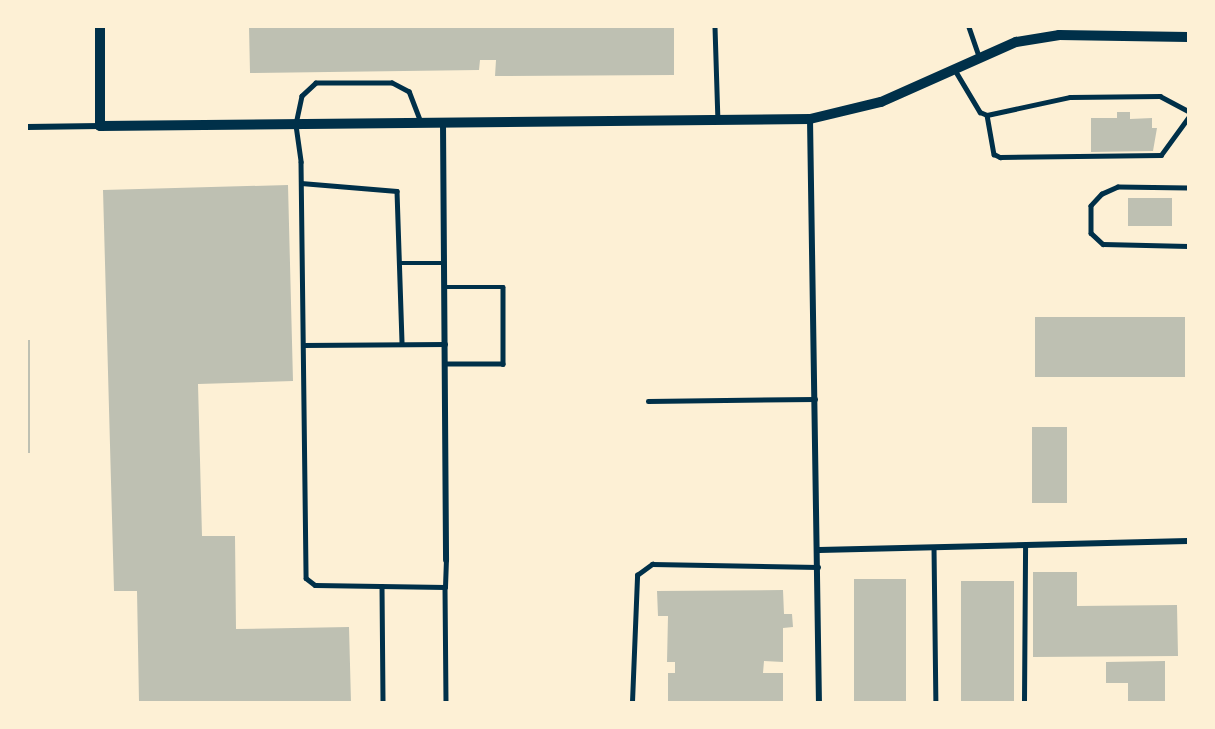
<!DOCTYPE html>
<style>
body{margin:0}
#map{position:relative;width:1215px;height:729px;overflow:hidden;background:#fdf0d5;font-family:Signika,sans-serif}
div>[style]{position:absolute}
.building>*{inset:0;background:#bec0b2;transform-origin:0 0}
.service>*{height:4.5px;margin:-2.25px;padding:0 2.25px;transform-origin:2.25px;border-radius:2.25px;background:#003049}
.minor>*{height:6px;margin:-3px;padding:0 3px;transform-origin:3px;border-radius:3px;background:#003049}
.tertiary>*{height:10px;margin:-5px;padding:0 5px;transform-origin:5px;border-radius:5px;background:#003049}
span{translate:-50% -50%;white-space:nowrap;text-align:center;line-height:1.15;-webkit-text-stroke:6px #fdf0d5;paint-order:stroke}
.frame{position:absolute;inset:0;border:28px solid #fdf0d5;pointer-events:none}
</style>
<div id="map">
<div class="building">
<i style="clip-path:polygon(249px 27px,674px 27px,674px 75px,495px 76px,496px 60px,480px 60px,479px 70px,250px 73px)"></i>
<i style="clip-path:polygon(1117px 112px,1130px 112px,1130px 119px,1152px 118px,1152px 128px,1157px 128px,1153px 151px,1091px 152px,1091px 118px,1117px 118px)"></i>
<i style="clip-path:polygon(288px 185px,293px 381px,198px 384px,202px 536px,235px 536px,236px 629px,349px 627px,351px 702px,139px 702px,137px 591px,114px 591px,103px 190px)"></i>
<i style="left:1128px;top:198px;width:44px;height:28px"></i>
<i style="left:1035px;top:317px;width:150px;height:60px"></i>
<i style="left:27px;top:340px;width:3px;height:113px"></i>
<i style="left:1032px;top:427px;width:35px;height:76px"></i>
<i style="clip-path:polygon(1033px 572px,1077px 572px,1077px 606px,1177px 605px,1178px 656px,1033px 657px)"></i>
<i style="left:854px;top:579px;width:52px;height:123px"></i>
<i style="left:961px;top:581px;width:53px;height:121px"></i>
<i style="clip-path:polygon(783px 590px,784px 614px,792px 614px,793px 627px,783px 628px,783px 662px,764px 661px,763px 673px,783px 673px,783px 702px,668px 702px,668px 673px,675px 673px,675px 662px,667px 662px,668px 616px,658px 616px,657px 591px)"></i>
<i style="clip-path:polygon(1165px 661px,1165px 702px,1128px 702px,1128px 683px,1106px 683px,1106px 662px)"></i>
</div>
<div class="service">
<i style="left:715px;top:27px;width:93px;rotate:88.2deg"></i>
<i style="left:969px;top:27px;width:34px;rotate:71deg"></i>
<i style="left:955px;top:70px;width:49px;rotate:59.2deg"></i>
<i style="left:980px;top:112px;width:8px;rotate:23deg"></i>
<i style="left:987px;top:115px;width:85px;rotate:-12.2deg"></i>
<i style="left:1070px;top:97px;width:90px;rotate:-0.6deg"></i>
<i style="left:1160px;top:96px;width:32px;rotate:28deg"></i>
<i style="left:987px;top:115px;width:40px;rotate:80deg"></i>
<i style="left:994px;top:154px;width:7px;rotate:27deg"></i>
<i style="left:1000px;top:157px;width:161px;rotate:-0.7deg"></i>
<i style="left:1161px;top:155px;width:46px;rotate:-53.9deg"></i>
<i style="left:420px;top:121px;width:31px;rotate:-111deg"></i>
<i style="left:409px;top:92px;width:19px;rotate:-152deg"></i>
<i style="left:392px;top:83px;width:76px;rotate:180deg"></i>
<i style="left:316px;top:83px;width:19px;rotate:137deg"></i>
<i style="left:302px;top:96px;width:30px;rotate:102deg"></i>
<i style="left:296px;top:125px;width:37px;rotate:82deg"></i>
<i style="left:301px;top:162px;width:416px;rotate:89.3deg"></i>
<i style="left:306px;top:578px;width:11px;rotate:38deg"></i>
<i style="left:315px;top:585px;width:130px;rotate:0.9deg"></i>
<i style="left:445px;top:587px;width:115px;rotate:89.5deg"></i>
<i style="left:301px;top:183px;width:96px;rotate:4.8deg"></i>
<i style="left:397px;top:191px;width:153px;rotate:88.1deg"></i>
<i style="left:1188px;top:188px;width:70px;rotate:-179.2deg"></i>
<i style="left:1118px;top:187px;width:17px;rotate:156deg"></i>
<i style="left:1102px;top:194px;width:16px;rotate:133deg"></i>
<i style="left:1091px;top:206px;width:27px;rotate:90deg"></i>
<i style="left:1091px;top:233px;width:16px;rotate:43deg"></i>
<i style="left:1103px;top:244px;width:85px;rotate:1.3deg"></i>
<i style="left:401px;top:263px;width:43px"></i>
<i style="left:444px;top:287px;width:59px"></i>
<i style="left:503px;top:287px;width:77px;rotate:90deg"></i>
<i style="left:503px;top:364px;width:58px;rotate:180deg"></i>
<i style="left:303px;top:345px;width:142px;rotate:-0.4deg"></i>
<i style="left:648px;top:401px;width:167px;rotate:-0.7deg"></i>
<i style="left:934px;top:547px;width:155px;rotate:89.3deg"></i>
<i style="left:382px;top:586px;width:116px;rotate:89.5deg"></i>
<i style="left:445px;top:587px;width:27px;rotate:-88deg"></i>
<i style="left:632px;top:702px;width:127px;rotate:-87.7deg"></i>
<i style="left:637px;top:575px;width:19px;rotate:-36deg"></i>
<i style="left:652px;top:564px;width:166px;rotate:1deg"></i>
<i style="left:1024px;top:702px;width:157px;rotate:-89.6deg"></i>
</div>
<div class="minor">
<i style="left:810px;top:119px;width:583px;rotate:89.12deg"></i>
<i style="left:443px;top:123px;width:437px;rotate:89.6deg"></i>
<i style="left:27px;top:127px;width:73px;rotate:-0.8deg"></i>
<i style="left:819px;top:550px;width:369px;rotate:-1.4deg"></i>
</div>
<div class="tertiary">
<i style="left:100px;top:27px;width:99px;rotate:90deg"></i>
<i style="left:100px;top:126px;width:710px;rotate:-0.56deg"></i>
<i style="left:810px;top:119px;width:73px;rotate:-13.5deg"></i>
<i style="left:881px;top:102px;width:148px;rotate:-24deg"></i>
<i style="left:1016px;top:42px;width:44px;rotate:-9.2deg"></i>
<i style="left:1059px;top:35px;width:129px;rotate:0.9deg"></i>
</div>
<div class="frame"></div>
</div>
